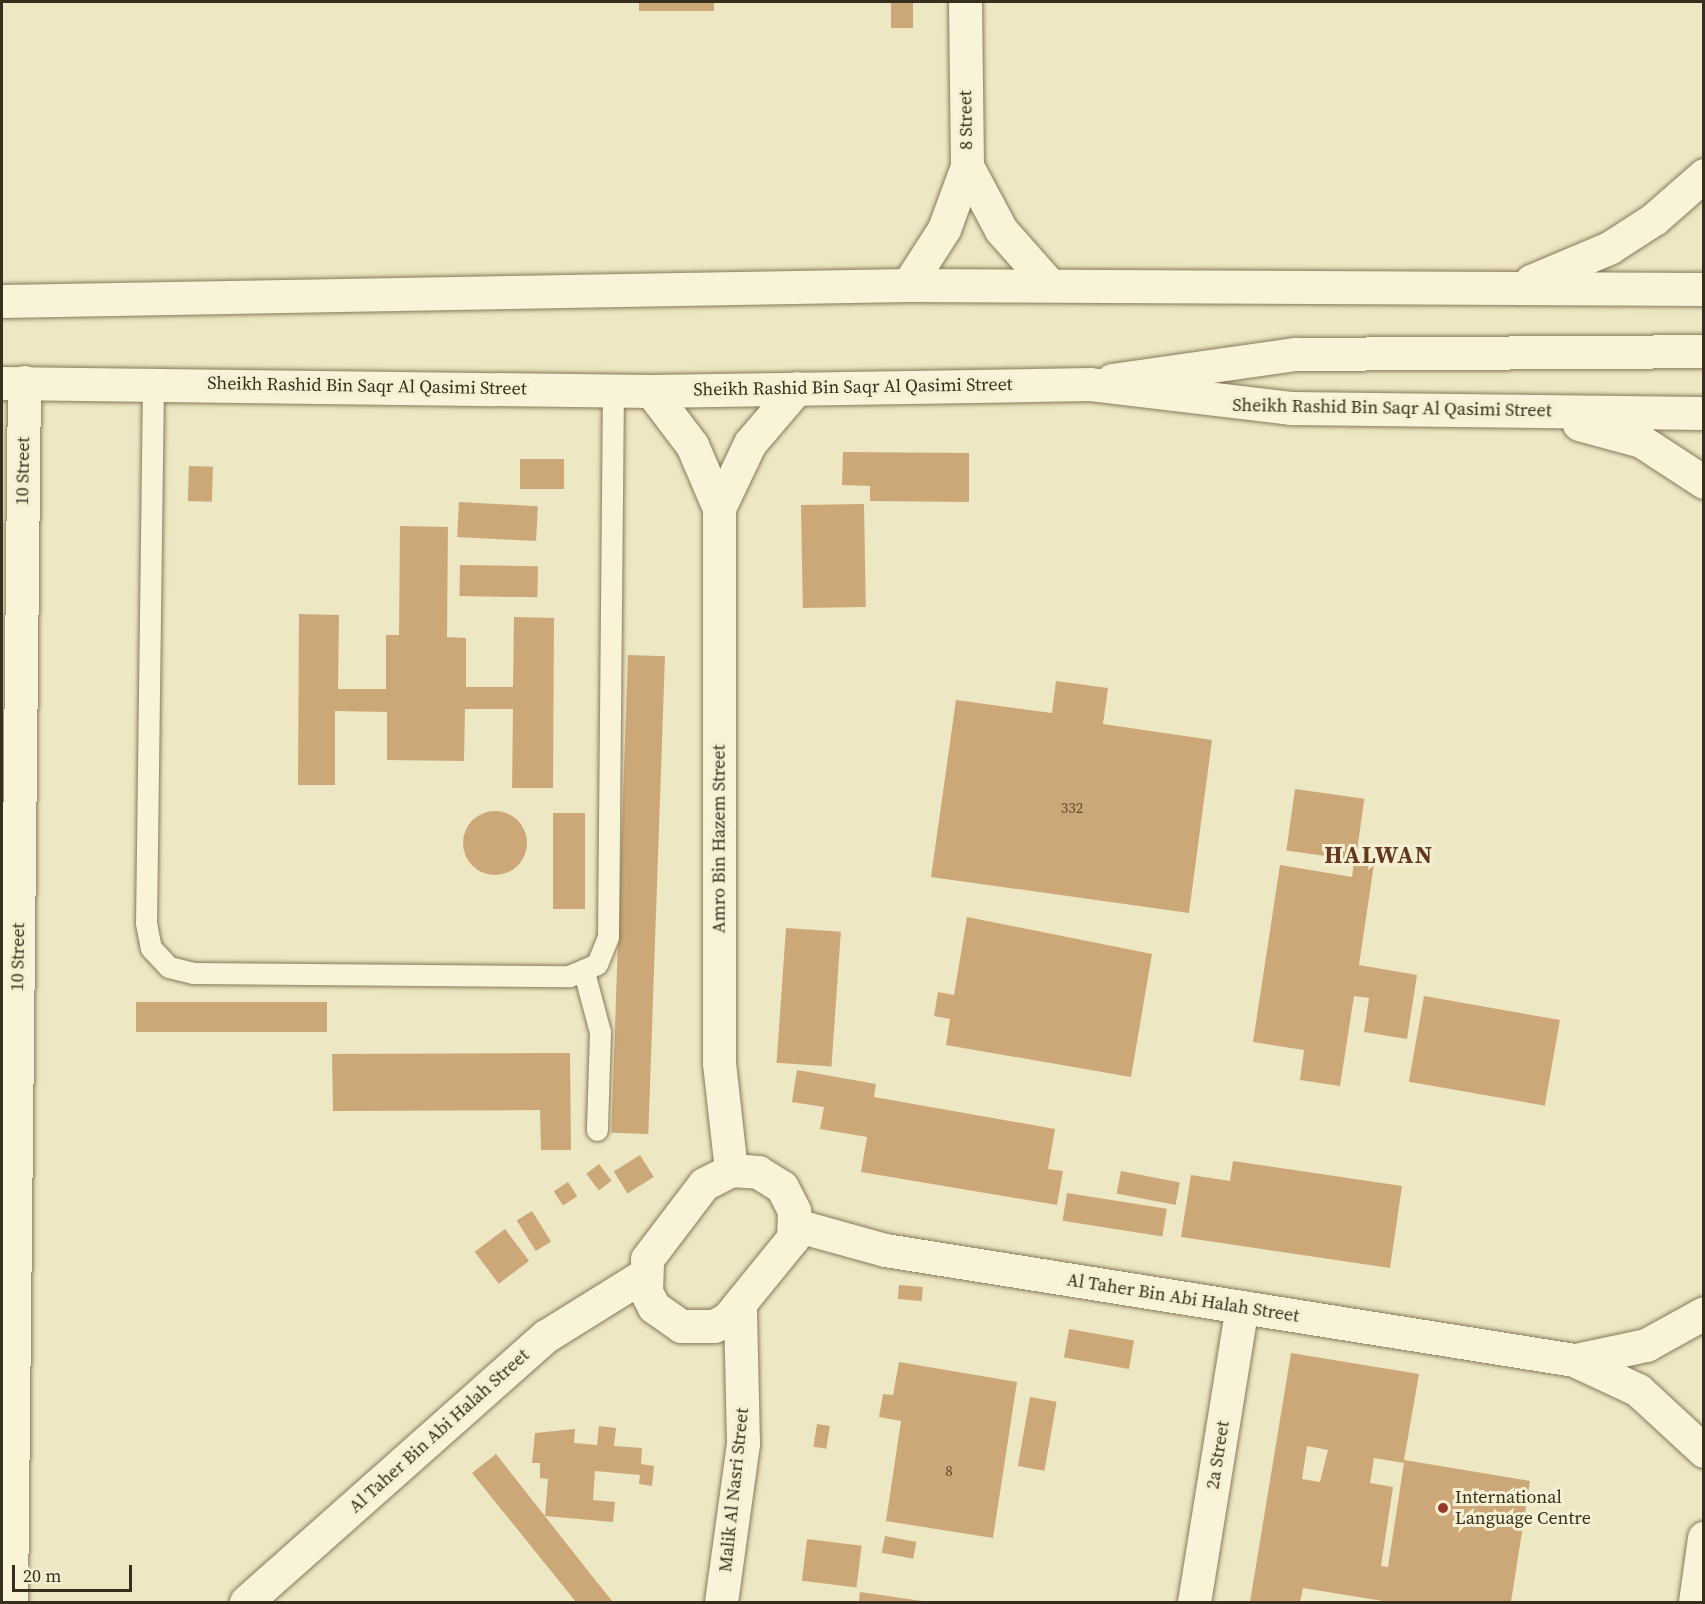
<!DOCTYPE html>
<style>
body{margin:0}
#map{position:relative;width:1705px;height:1604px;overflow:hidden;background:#eee7c3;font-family:"Source Serif 4",serif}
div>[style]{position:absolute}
.building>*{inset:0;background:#cca879;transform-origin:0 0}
.round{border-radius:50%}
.roads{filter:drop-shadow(0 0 2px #88795a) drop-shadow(0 0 2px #88795a)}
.lane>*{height:21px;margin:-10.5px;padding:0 10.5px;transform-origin:10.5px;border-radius:10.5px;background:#f9f3d7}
.street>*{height:33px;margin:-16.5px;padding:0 16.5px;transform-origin:16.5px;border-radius:16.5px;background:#f9f3d7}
.secondary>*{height:33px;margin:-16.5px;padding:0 16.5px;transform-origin:16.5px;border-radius:16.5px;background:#f9f3d7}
.dots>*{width:16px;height:16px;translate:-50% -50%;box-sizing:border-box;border:3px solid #f5f0d3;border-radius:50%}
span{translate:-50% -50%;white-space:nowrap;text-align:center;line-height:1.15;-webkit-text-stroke:6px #f5f0d3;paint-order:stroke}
.number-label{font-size:15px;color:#5d4c35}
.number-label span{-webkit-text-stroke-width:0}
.street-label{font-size:18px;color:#382e1e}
.poi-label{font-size:18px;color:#382e1e}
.left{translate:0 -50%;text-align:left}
.district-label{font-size:24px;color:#65371e;font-weight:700;letter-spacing:1.5px}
.frame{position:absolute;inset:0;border:3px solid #382e1e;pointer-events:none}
.scale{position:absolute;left:12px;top:1565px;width:120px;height:27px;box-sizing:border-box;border:3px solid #382e1e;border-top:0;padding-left:8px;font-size:18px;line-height:21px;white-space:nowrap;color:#382e1e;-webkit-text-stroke:4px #f5f0d3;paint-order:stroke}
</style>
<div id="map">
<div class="building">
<i style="left:639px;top:2px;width:75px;height:9px"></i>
<i style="left:891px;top:2px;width:22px;height:26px"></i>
<i style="clip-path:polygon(843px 452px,969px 453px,969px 502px,870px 501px,870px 486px,842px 485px)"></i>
<i style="left:520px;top:459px;width:44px;height:30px"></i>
<i style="left:189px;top:466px;width:24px;height:35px;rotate:2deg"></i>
<i style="left:459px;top:502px;width:79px;height:35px;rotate:3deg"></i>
<i style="left:864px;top:504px;width:103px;height:63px;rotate:89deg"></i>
<i style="clip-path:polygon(400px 526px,448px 527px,447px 637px,466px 638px,466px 687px,513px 687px,514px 617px,554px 618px,553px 788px,512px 788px,513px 709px,465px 709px,464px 761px,387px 760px,387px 712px,335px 711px,335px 785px,298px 785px,299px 614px,339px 615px,338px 689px,386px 689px,386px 635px,399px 635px)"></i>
<i style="left:460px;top:565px;width:78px;height:31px;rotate:1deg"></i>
<i style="left:628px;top:655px;width:37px;height:478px;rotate:2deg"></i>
<i style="clip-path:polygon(1056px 681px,1108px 688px,1103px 724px,1212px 740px,1189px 913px,931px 877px,956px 700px,1052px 713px)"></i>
<i style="left:1295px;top:789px;width:70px;height:62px;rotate:8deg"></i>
<i class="round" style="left:463px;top:811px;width:64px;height:64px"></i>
<i style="left:553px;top:813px;width:32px;height:96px"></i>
<i style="clip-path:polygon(1354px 862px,1374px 864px,1359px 965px,1417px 975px,1407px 1039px,1364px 1032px,1369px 998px,1354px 996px,1340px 1086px,1300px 1080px,1304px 1050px,1253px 1042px,1280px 865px,1352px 877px)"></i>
<i style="clip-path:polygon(967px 917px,1152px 954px,1131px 1077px,946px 1045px,950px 1019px,934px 1016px,938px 992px,954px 995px)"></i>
<i style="left:786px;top:928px;width:55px;height:135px;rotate:4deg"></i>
<i style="left:1424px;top:996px;width:138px;height:87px;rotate:10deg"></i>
<i style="left:136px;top:1002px;width:191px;height:30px"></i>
<i style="clip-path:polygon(540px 1053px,570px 1053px,571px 1150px,541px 1150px,540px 1110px,333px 1111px,332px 1054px)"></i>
<i style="clip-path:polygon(797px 1070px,876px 1084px,874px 1097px,1055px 1129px,1048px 1169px,1063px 1171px,1057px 1205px,861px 1172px,867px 1137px,820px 1129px,824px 1107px,792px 1102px)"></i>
<i style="left:640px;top:1155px;width:26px;height:31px;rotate:58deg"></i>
<i style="clip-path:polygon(1233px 1161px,1402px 1186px,1390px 1268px,1181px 1237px,1191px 1175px,1230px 1181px)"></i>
<i style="left:599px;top:1164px;width:21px;height:16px;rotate:53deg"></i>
<i style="left:1121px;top:1171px;width:60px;height:23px;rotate:11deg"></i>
<i style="left:568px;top:1182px;width:17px;height:17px;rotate:57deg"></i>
<i style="left:1067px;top:1193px;width:101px;height:28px;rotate:9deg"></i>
<i style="left:532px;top:1211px;width:36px;height:18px;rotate:58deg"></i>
<i style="left:505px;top:1229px;width:40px;height:38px;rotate:53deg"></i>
<i style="left:899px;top:1285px;width:24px;height:14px;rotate:5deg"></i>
<i style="left:1069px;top:1329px;width:66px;height:29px;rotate:10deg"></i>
<i style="clip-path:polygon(evenodd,1291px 1353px,1419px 1374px,1404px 1460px,1530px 1481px,1511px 1602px,1389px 1602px,1303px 1588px,1300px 1602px,1250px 1602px,1291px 1353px,1307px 1446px,1328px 1450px,1320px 1482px,1302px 1479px,1307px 1446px,1291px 1353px,1374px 1458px,1404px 1463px,1388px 1567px,1381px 1566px,1393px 1487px,1370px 1483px,1374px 1458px)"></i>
<i style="clip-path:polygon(899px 1362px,1017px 1382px,993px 1538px,886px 1521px,901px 1421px,879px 1417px,883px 1394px,893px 1395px)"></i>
<i style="left:1030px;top:1397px;width:27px;height:70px;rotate:10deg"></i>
<i style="left:817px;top:1424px;width:13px;height:23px;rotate:9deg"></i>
<i style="clip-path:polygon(599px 1426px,616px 1428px,614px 1446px,642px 1448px,641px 1464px,654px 1466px,652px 1486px,639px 1484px,640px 1475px,595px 1471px,593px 1500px,615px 1502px,613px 1522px,545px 1516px,548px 1479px,540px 1478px,540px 1463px,532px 1463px,535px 1433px,575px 1429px,574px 1443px,597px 1445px)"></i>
<i style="clip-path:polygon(496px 1454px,592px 1576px,613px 1602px,576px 1602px,472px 1473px)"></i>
<i style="left:885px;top:1536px;width:32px;height:17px;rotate:11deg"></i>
<i style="left:807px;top:1539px;width:55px;height:42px;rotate:7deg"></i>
<i style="clip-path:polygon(860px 1592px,922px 1601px,922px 1602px,859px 1602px)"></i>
</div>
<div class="roads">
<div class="lane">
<i style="left:153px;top:383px;width:540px;rotate:90.74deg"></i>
<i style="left:146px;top:923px;width:25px;rotate:79deg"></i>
<i style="left:151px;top:948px;width:26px;rotate:47deg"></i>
<i style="left:169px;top:967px;width:25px;rotate:14deg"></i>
<i style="left:193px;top:973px;width:376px;rotate:0.5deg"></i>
<i style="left:569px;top:976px;width:30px;rotate:-23deg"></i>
<i style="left:597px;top:964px;width:29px;rotate:-68deg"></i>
<i style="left:608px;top:937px;width:547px;rotate:-89.48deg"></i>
<i style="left:584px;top:972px;width:62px;rotate:75.1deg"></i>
<i style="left:600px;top:1032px;width:98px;rotate:91.8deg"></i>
</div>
<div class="street">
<i style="left:965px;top:2px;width:164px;rotate:89.3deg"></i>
<i style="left:967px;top:166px;width:72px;rotate:62deg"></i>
<i style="left:1001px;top:230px;width:72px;rotate:48.4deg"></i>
<i style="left:908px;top:285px;width:67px;rotate:-57.3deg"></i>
<i style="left:944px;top:229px;width:67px;rotate:-69.9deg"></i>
<i style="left:651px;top:391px;width:68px;rotate:52.8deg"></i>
<i style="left:692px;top:445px;width:69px;rotate:66.8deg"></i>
<i style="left:719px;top:508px;width:555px;rotate:90deg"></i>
<i style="left:719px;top:1063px;width:108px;rotate:83.6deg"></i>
<i style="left:719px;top:508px;width:72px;rotate:-64.5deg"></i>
<i style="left:750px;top:443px;width:72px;rotate:-49.5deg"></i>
<i style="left:731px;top:1170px;width:27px;rotate:4deg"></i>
<i style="left:758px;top:1172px;width:28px;rotate:32deg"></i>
<i style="left:782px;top:1187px;width:27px;rotate:63deg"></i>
<i style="left:794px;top:1211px;width:27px;rotate:92deg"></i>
<i style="left:793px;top:1238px;width:103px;rotate:129.1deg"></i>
<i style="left:728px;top:1318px;width:16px;rotate:150deg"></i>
<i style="left:714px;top:1326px;width:33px;rotate:180deg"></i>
<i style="left:681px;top:1326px;width:33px;rotate:-145deg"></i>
<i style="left:654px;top:1307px;width:17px;rotate:-118deg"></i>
<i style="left:646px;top:1292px;width:33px;rotate:-88deg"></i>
<i style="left:647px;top:1259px;width:94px;rotate:-52.8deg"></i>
<i style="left:704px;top:1184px;width:30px;rotate:-27deg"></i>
<i style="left:795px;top:1225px;width:93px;rotate:15.5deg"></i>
<i style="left:885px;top:1250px;width:698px;rotate:9.07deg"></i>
<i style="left:1574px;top:1360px;width:71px;rotate:25.1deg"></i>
<i style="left:1638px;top:1390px;width:90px;rotate:42.7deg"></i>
<i style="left:1576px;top:1360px;width:72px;rotate:-12.1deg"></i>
<i style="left:1646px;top:1345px;width:66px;rotate:-28.9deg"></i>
<i style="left:11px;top:1602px;width:1220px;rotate:-89.39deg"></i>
<i style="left:246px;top:1602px;width:401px;rotate:-41.6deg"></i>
<i style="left:546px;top:1336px;width:115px;rotate:-31.9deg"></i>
<i style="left:721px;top:1602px;width:161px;rotate:-82.1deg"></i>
<i style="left:743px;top:1443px;width:137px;rotate:-91.3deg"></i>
<i style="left:1194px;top:1602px;width:299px;rotate:-80.8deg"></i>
</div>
<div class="secondary">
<i style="left:1531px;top:281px;width:85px;rotate:-22.9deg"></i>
<i style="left:1609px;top:248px;width:54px;rotate:-32.8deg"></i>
<i style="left:1654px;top:219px;width:67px;rotate:-41.3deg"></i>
<i style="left:2px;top:301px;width:906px;rotate:-1.01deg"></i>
<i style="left:908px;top:285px;width:796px;rotate:0.29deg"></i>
<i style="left:1112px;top:380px;width:185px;rotate:-8.1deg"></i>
<i style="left:1295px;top:354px;width:409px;rotate:-0.4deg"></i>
<i style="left:2px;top:383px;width:649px;rotate:0.71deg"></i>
<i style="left:651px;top:391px;width:439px;rotate:-0.9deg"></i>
<i style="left:1090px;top:384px;width:202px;rotate:6.8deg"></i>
<i style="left:1291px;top:408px;width:413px;rotate:0.7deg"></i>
<i style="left:1579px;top:424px;width:64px;rotate:15.3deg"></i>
<i style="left:1641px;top:441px;width:75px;rotate:33.1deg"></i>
<i style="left:1695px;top:1602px;width:65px;rotate:-82deg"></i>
</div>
</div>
<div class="dots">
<i style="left:1443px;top:1508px;background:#97392a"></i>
</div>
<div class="number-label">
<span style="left:1072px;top:808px">332</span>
<span style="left:949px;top:1471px">8</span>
</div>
<div class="street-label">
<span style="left:966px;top:120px;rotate:-91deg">8 Street</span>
<span style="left:367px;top:386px;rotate:1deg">Sheikh Rashid Bin Saqr Al Qasimi Street</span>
<span style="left:853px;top:387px;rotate:-1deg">Sheikh Rashid Bin Saqr Al Qasimi Street</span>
<span style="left:1392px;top:408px;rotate:1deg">Sheikh Rashid Bin Saqr Al Qasimi Street</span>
<span style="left:23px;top:471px;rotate:-89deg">10 Street</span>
<span style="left:719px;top:839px;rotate:-90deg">Amro Bin Hazem Street</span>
<span style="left:18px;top:957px;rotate:-89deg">10 Street</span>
<span style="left:1183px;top:1298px;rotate:9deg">Al Taher Bin Abi Halah Street</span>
<span style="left:439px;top:1431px;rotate:-42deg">Al Taher Bin Abi Halah Street</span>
<span style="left:1218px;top:1455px;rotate:-81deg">2a Street</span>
<span style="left:734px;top:1490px;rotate:-84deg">Malik Al Nasri Street</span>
</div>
<div class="poi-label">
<span class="left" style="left:1455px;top:1508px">International<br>Language Centre</span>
</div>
<div class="district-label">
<span style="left:1379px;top:855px">HALWAN</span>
</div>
<div class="frame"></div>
<div class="scale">20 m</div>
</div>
